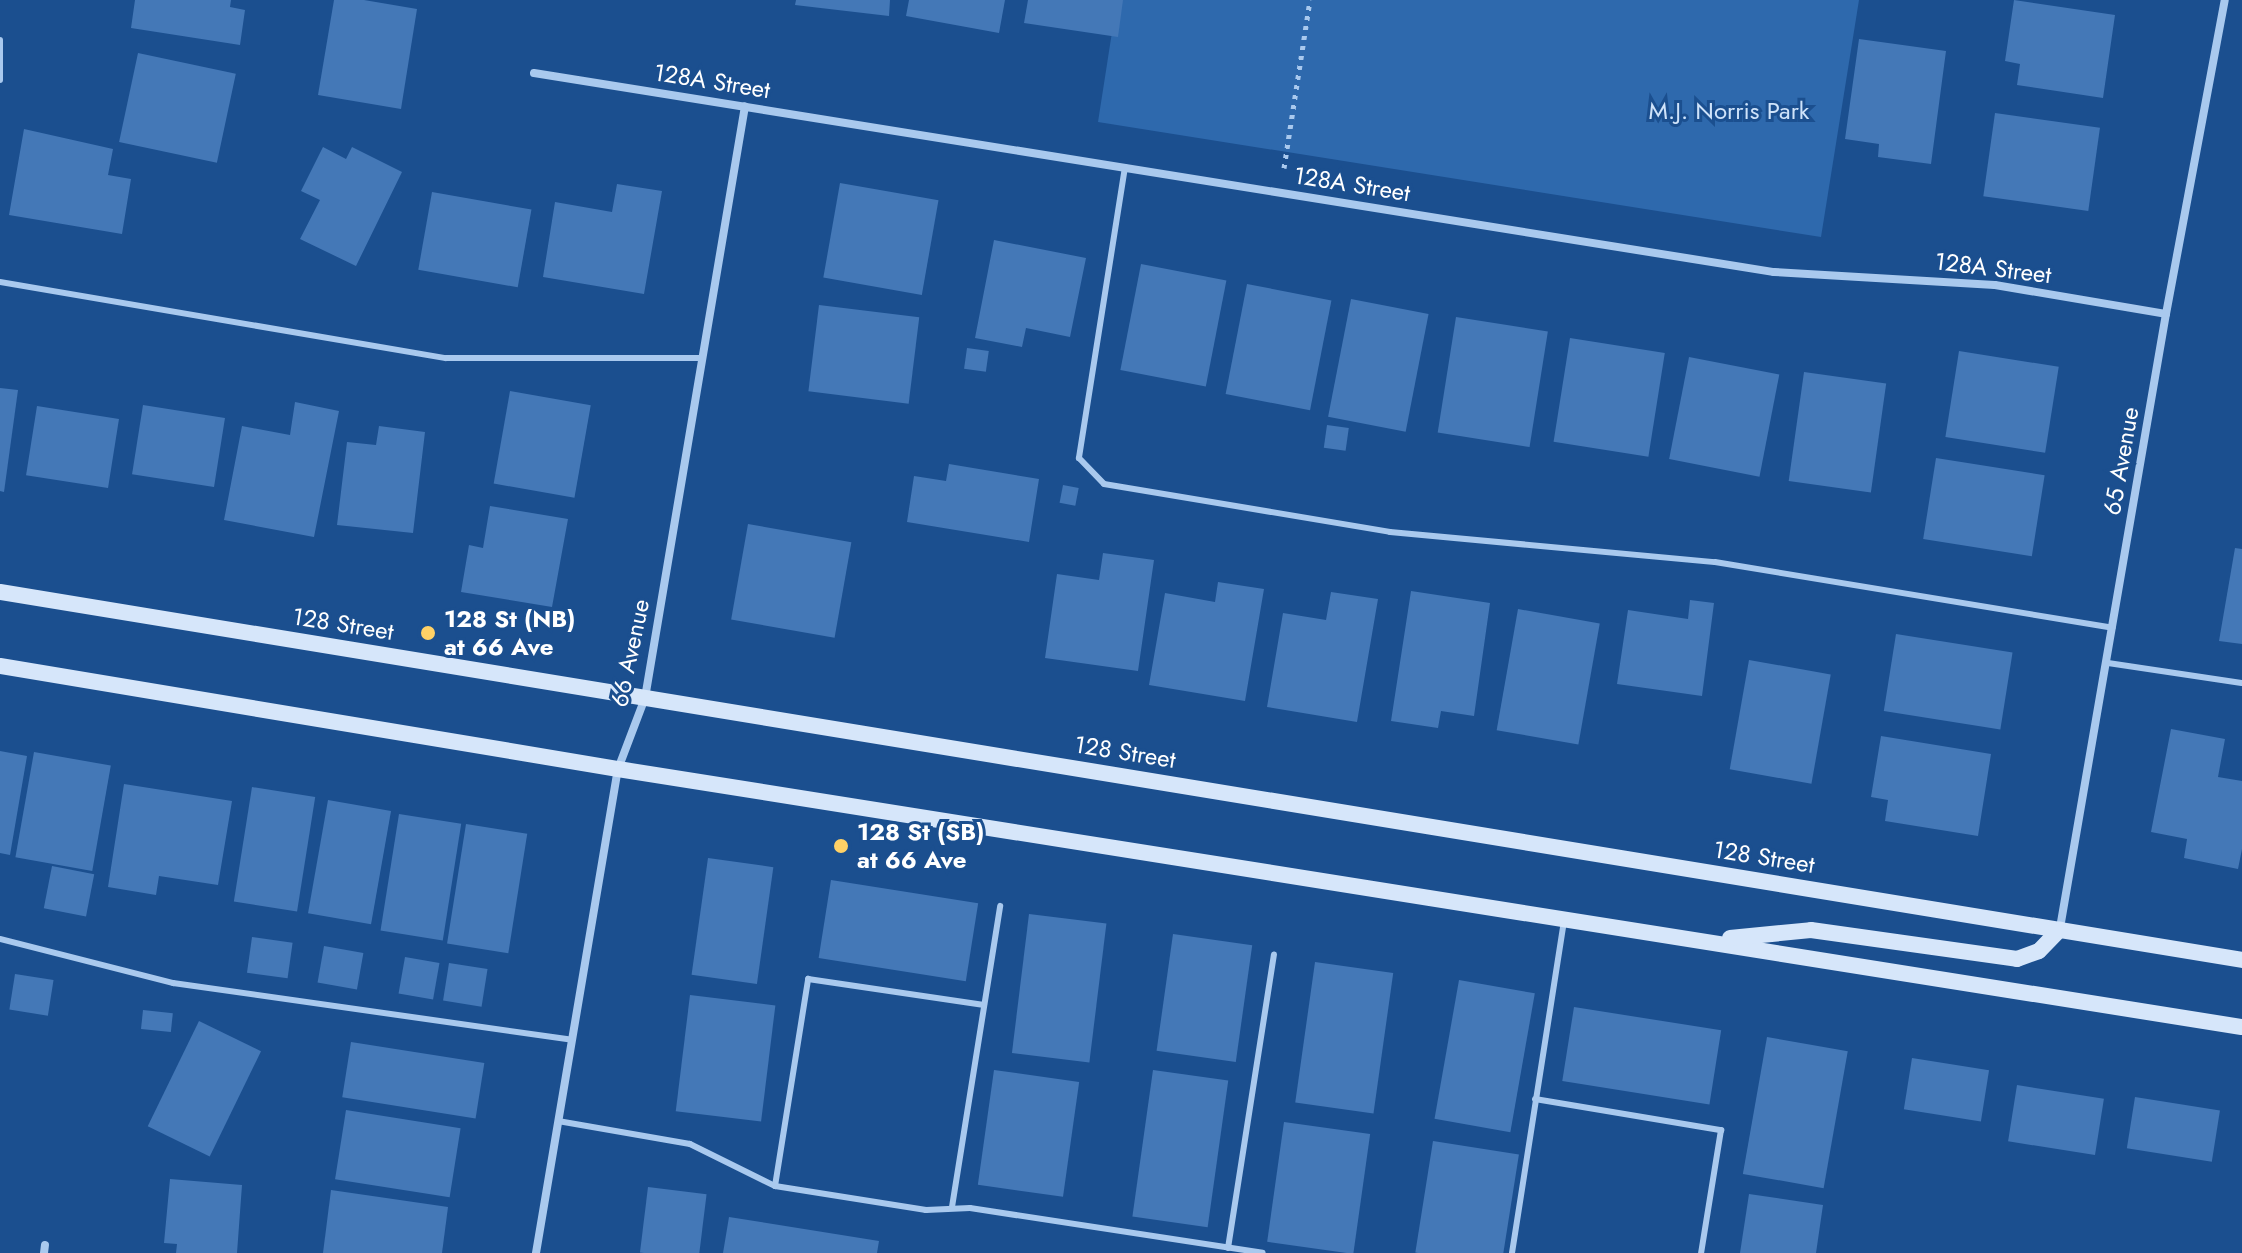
<!DOCTYPE html>
<style>
body{margin:0}
#map{position:relative;width:2242px;height:1253px;overflow:hidden;background:#1b4f8f;font-family:Jost,sans-serif}
div>[style]{position:absolute}
.green>*{inset:0;background:#2e69ad}
.building>*{inset:0;background:#4478b7;transform-origin:0 0}
.path>*{height:5px;margin-top:-2.5px;transform-origin:0;background:repeating-linear-gradient(90deg,#a9c9ee 0 4px,transparent 0 10px)}
.service>*{height:6px;margin:-3px;padding:0 3px;transform-origin:3px;border-radius:3px;background:#a9c9ee}
.minor>*{height:8px;margin:-4px;padding:0 4px;transform-origin:4px;border-radius:4px;background:#a9c9ee}
.secondary>*{height:16px;margin:-8px;padding:0 8px;transform-origin:8px;border-radius:8px;background:#d6e6fa}
.dots>*{width:22px;height:22px;translate:-50% -50%;box-sizing:border-box;border:4px solid #1b4f8f;border-radius:50%}
span{translate:-50% -50%;white-space:nowrap;text-align:center;line-height:1.15;-webkit-text-stroke:6px #1b4f8f;paint-order:stroke}
.street-label{font-size:24px;color:#fff}
.park-label{font-size:24px;color:#cfe3fa}
.poi-label{font-size:24px;color:#fff;font-weight:700}
.left{translate:0 -50%;text-align:left}
</style>
<div id="map">
<div class="green">
<i style="clip-path:polygon(1117px 0,1859px 0,1821px 237px,1098px 122px)"></i>
</div>
<div class="building">
<i style="clip-path:polygon(135px 0,231px 0,230px 7px,245px 10px,240px 45px,131px 28px)"></i>
<i style="clip-path:polygon(334px 0,364px 0,417px 9px,401px 109px,318px 95px)"></i>
<i style="clip-path:polygon(796px 0,890px 0,889px 16px,795px 5px)"></i>
<i style="clip-path:polygon(909px 0,1005px 0,999px 33px,906px 16px)"></i>
<i style="clip-path:polygon(1028px 0,1123px 0,1118px 37px,1024px 23px)"></i>
<i style="clip-path:polygon(2014px 0,2115px 15px,2103px 98px,2017px 85px,2020px 64px,2005px 61px)"></i>
<i style="clip-path:polygon(1859px 39px,1946px 51px,1931px 164px,1878px 157px,1879px 144px,1845px 139px)"></i>
<i style="left:138px;top:53px;width:100px;height:91px;rotate:12deg"></i>
<i style="left:1995px;top:113px;width:106px;height:84px;rotate:8deg"></i>
<i style="clip-path:polygon(24px 129px,113px 149px,108px 175px,131px 179px,122px 234px,9px 215px)"></i>
<i style="clip-path:polygon(323px 147px,346px 159px,352px 147px,402px 172px,356px 266px,300px 239px,320px 200px,301px 191px)"></i>
<i style="left:840px;top:183px;width:100px;height:96px;rotate:10deg"></i>
<i style="clip-path:polygon(617px 184px,662px 191px,644px 294px,543px 277px,555px 202px,612px 212px)"></i>
<i style="left:432px;top:192px;width:101px;height:79px;rotate:10deg"></i>
<i style="clip-path:polygon(994px 240px,1086px 258px,1070px 337px,1026px 328px,1022px 347px,975px 338px)"></i>
<i style="left:1141px;top:264px;width:87px;height:108px;rotate:11deg"></i>
<i style="left:1247px;top:284px;width:86px;height:112px;rotate:11deg"></i>
<i style="left:1351px;top:299px;width:79px;height:120px;rotate:11deg"></i>
<i style="left:819px;top:305px;width:101px;height:87px;rotate:7deg"></i>
<i style="left:1456px;top:317px;width:93px;height:117px;rotate:9deg"></i>
<i style="left:1570px;top:338px;width:96px;height:105px;rotate:9deg"></i>
<i style="left:967px;top:348px;width:22px;height:21px;rotate:8deg"></i>
<i style="left:1959px;top:351px;width:101px;height:87px;rotate:9deg"></i>
<i style="left:1689px;top:357px;width:92px;height:104px;rotate:11deg"></i>
<i style="left:1804px;top:372px;width:83px;height:110px;rotate:8deg"></i>
<i style="clip-path:polygon(0 388px,18px 390px,4px 492px,0 491px)"></i>
<i style="left:510px;top:391px;width:82px;height:94px;rotate:10deg"></i>
<i style="clip-path:polygon(295px 402px,339px 411px,314px 537px,224px 520px,242px 426px,290px 435px)"></i>
<i style="left:143px;top:405px;width:83px;height:70px;rotate:9deg"></i>
<i style="left:37px;top:406px;width:83px;height:70px;rotate:9deg"></i>
<i style="left:1327px;top:425px;width:22px;height:23px;rotate:8deg"></i>
<i style="clip-path:polygon(379px 426px,425px 432px,413px 533px,337px 525px,347px 442px,376px 445px)"></i>
<i style="left:1936px;top:458px;width:110px;height:82px;rotate:9deg"></i>
<i style="clip-path:polygon(949px 464px,1039px 479px,1029px 542px,907px 522px,914px 476px,946px 481px)"></i>
<i style="left:1063px;top:485px;width:16px;height:18px;rotate:11deg"></i>
<i style="clip-path:polygon(490px 506px,568px 519px,552px 607px,461px 592px,469px 545px,483px 548px)"></i>
<i style="left:748px;top:524px;width:105px;height:97px;rotate:10deg"></i>
<i style="clip-path:polygon(2235px 548px,2242px 549px,2242px 644px,2219px 641px)"></i>
<i style="clip-path:polygon(1103px 553px,1154px 560px,1138px 671px,1045px 658px,1057px 574px,1099px 580px)"></i>
<i style="clip-path:polygon(1218px 582px,1264px 589px,1245px 701px,1149px 685px,1165px 593px,1215px 602px)"></i>
<i style="clip-path:polygon(1411px 591px,1490px 603px,1474px 716px,1441px 711px,1438px 728px,1391px 721px)"></i>
<i style="clip-path:polygon(1331px 592px,1378px 599px,1357px 722px,1267px 707px,1283px 613px,1326px 620px)"></i>
<i style="clip-path:polygon(1690px 600px,1714px 603px,1702px 696px,1617px 684px,1628px 610px,1688px 619px)"></i>
<i style="left:1518px;top:609px;width:83px;height:123px;rotate:10deg"></i>
<i style="left:1896px;top:634px;width:118px;height:78px;rotate:9deg"></i>
<i style="left:1749px;top:660px;width:83px;height:111px;rotate:10deg"></i>
<i style="clip-path:polygon(2171px 729px,2225px 739px,2218px 777px,2242px 781px,2242px 849px,2238px 869px,2184px 858px,2187px 839px,2151px 832px)"></i>
<i style="clip-path:polygon(1881px 736px,1991px 754px,1978px 836px,1885px 821px,1888px 800px,1871px 797px)"></i>
<i style="clip-path:polygon(0 751px,27px 756px,10px 855px,0 853px)"></i>
<i style="left:34px;top:752px;width:78px;height:107px;rotate:10deg"></i>
<i style="clip-path:polygon(124px 784px,232px 801px,218px 885px,159px 876px,156px 895px,108px 887px)"></i>
<i style="left:252px;top:787px;width:64px;height:116px;rotate:9deg"></i>
<i style="left:328px;top:800px;width:64px;height:115px;rotate:10deg"></i>
<i style="left:399px;top:814px;width:63px;height:118px;rotate:9deg"></i>
<i style="left:466px;top:824px;width:62px;height:121px;rotate:9deg"></i>
<i style="left:708px;top:858px;width:66px;height:118px;rotate:8deg"></i>
<i style="left:52px;top:866px;width:43px;height:43px;rotate:11deg"></i>
<i style="left:831px;top:880px;width:149px;height:79px;rotate:9deg"></i>
<i style="left:1029px;top:914px;width:78px;height:140px;rotate:7deg"></i>
<i style="left:1173px;top:934px;width:80px;height:118px;rotate:8deg"></i>
<i style="left:252px;top:937px;width:41px;height:36px;rotate:8deg"></i>
<i style="left:324px;top:946px;width:40px;height:37px;rotate:10deg"></i>
<i style="left:405px;top:957px;width:35px;height:37px;rotate:10deg"></i>
<i style="left:1315px;top:962px;width:79px;height:142px;rotate:8deg"></i>
<i style="left:449px;top:963px;width:39px;height:38px;rotate:9deg"></i>
<i style="left:15px;top:974px;width:39px;height:36px;rotate:9deg"></i>
<i style="left:1459px;top:980px;width:77px;height:141px;rotate:10deg"></i>
<i style="left:690px;top:995px;width:86px;height:117px;rotate:7deg"></i>
<i style="left:1574px;top:1007px;width:149px;height:75px;rotate:9deg"></i>
<i style="left:143px;top:1010px;width:30px;height:19px;rotate:6deg"></i>
<i style="left:199px;top:1021px;width:69px;height:117px;rotate:26deg"></i>
<i style="left:1767px;top:1037px;width:82px;height:139px;rotate:10deg"></i>
<i style="left:351px;top:1042px;width:135px;height:56px;rotate:9deg"></i>
<i style="left:1912px;top:1058px;width:78px;height:52px;rotate:9deg"></i>
<i style="left:994px;top:1070px;width:86px;height:116px;rotate:8deg"></i>
<i style="left:1153px;top:1070px;width:76px;height:148px;rotate:8deg"></i>
<i style="left:2017px;top:1085px;width:88px;height:57px;rotate:9deg"></i>
<i style="left:2135px;top:1097px;width:86px;height:52px;rotate:9deg"></i>
<i style="left:346px;top:1110px;width:116px;height:70px;rotate:9deg"></i>
<i style="left:1284px;top:1122px;width:87px;height:121px;rotate:8deg"></i>
<i style="left:1433px;top:1141px;width:87px;height:113px;rotate:9deg"></i>
<i style="clip-path:polygon(170px 1179px,242px 1185px,237px 1253px,176px 1253px,177px 1244px,164px 1243px)"></i>
<i style="left:648px;top:1187px;width:59px;height:66px;rotate:7deg"></i>
<i style="clip-path:polygon(331px 1190px,448px 1207px,442px 1253px,323px 1253px)"></i>
<i style="clip-path:polygon(1749px 1194px,1823px 1205px,1816px 1253px,1740px 1253px)"></i>
<i style="clip-path:polygon(729px 1217px,879px 1241px,877px 1253px,723px 1253px)"></i>
</div>
<div class="path">
<i style="left:1284px;top:168px;width:170px;rotate:-81.2deg"></i>
</div>
<div class="service">
<i style="left:0;top:40px;width:40px;rotate:90deg"></i>
<i style="left:1125px;top:167px;width:295px;rotate:99deg"></i>
<i style="left:1079px;top:458px;width:36px;rotate:46deg"></i>
<i style="left:1104px;top:484px;width:290px;rotate:9.5deg"></i>
<i style="left:1390px;top:532px;width:326px;rotate:5.3deg"></i>
<i style="left:1715px;top:562px;width:403px;rotate:9.4deg"></i>
<i style="left:0;top:282px;width:452px;rotate:9.7deg"></i>
<i style="left:446px;top:358px;width:256px"></i>
<i style="left:2108px;top:663px;width:135px;rotate:8.5deg"></i>
<i style="left:0;top:939px;width:179px;rotate:14.3deg"></i>
<i style="left:173px;top:983px;width:403px;rotate:8.1deg"></i>
<i style="left:1535px;top:1099px;width:189px;rotate:9.5deg"></i>
<i style="left:1721px;top:1130px;width:125px;rotate:99.2deg"></i>
<i style="left:558px;top:1121px;width:134px;rotate:9.9deg"></i>
<i style="left:690px;top:1144px;width:95px;rotate:26.3deg"></i>
<i style="left:775px;top:1186px;width:153px;rotate:9deg"></i>
<i style="left:926px;top:1210px;width:44px;rotate:-2.6deg"></i>
<i style="left:970px;top:1208px;width:296px;rotate:8.7deg"></i>
<i style="left:775px;top:1186px;width:210px;rotate:-80.9deg"></i>
<i style="left:808px;top:979px;width:178px;rotate:8.4deg"></i>
<i style="left:952px;top:1207px;width:305px;rotate:-80.9deg"></i>
<i style="left:1228px;top:1248px;width:297px;rotate:-81.1deg"></i>
<i style="left:1512px;top:1253px;width:336px;rotate:-81.1deg"></i>
</div>
<div class="minor">
<i style="left:534px;top:73px;width:1256px;rotate:9.12deg"></i>
<i style="left:1774px;top:272px;width:221px;rotate:3.4deg"></i>
<i style="left:1995px;top:285px;width:173px;rotate:9.6deg"></i>
<i style="left:2060px;top:928px;width:623px;rotate:-80.21deg"></i>
<i style="left:2166px;top:314px;width:319px;rotate:-79.4deg"></i>
<i style="left:44px;top:1253px;width:8px;rotate:-83deg"></i>
<i style="left:536px;top:1253px;width:491px;rotate:-80.4deg"></i>
<i style="left:618px;top:769px;width:76px;rotate:-69.2deg"></i>
<i style="left:645px;top:698px;width:600px;rotate:-80.41deg"></i>
</div>
<div class="secondary">
<i style="left:0;top:592px;width:2272px;rotate:9.32deg"></i>
<i style="left:0;top:666px;width:627px;rotate:9.46deg"></i>
<i style="left:618px;top:769px;width:1644px;rotate:9.03deg"></i>
<i style="left:1730px;top:938px;width:81px;rotate:-5.6deg"></i>
<i style="left:1811px;top:930px;width:208px;rotate:8deg"></i>
<i style="left:2017px;top:959px;width:23px;rotate:-20deg"></i>
<i style="left:2039px;top:951px;width:30px;rotate:-46deg"></i>
</div>
<div class="dots">
<i style="left:428px;top:633px;background:#ffd166"></i>
<i style="left:841px;top:846px;background:#ffd166"></i>
</div>
<div class="street-label">
<span style="left:712px;top:81px;rotate:9deg">128A Street</span>
<span style="left:1352px;top:184px;rotate:9deg">128A Street</span>
<span style="left:1993px;top:268px;rotate:7deg">128A Street</span>
<span style="left:2121px;top:461px;rotate:-80deg">65 Avenue</span>
<span style="left:343px;top:624px;rotate:9deg">128 Street</span>
<span style="left:630px;top:653px;rotate:-78deg">66 Avenue</span>
<span style="left:1125px;top:752px;rotate:9deg">128 Street</span>
<span style="left:1764px;top:857px;rotate:9deg">128 Street</span>
</div>
<div class="park-label">
<span style="left:1729px;top:111px">M.J. Norris Park</span>
</div>
<div class="poi-label">
<span class="left" style="left:444px;top:633px">128 St (NB)<br>at 66 Ave</span>
<span class="left" style="left:857px;top:846px">128 St (SB)<br>at 66 Ave</span>
</div>
</div>
